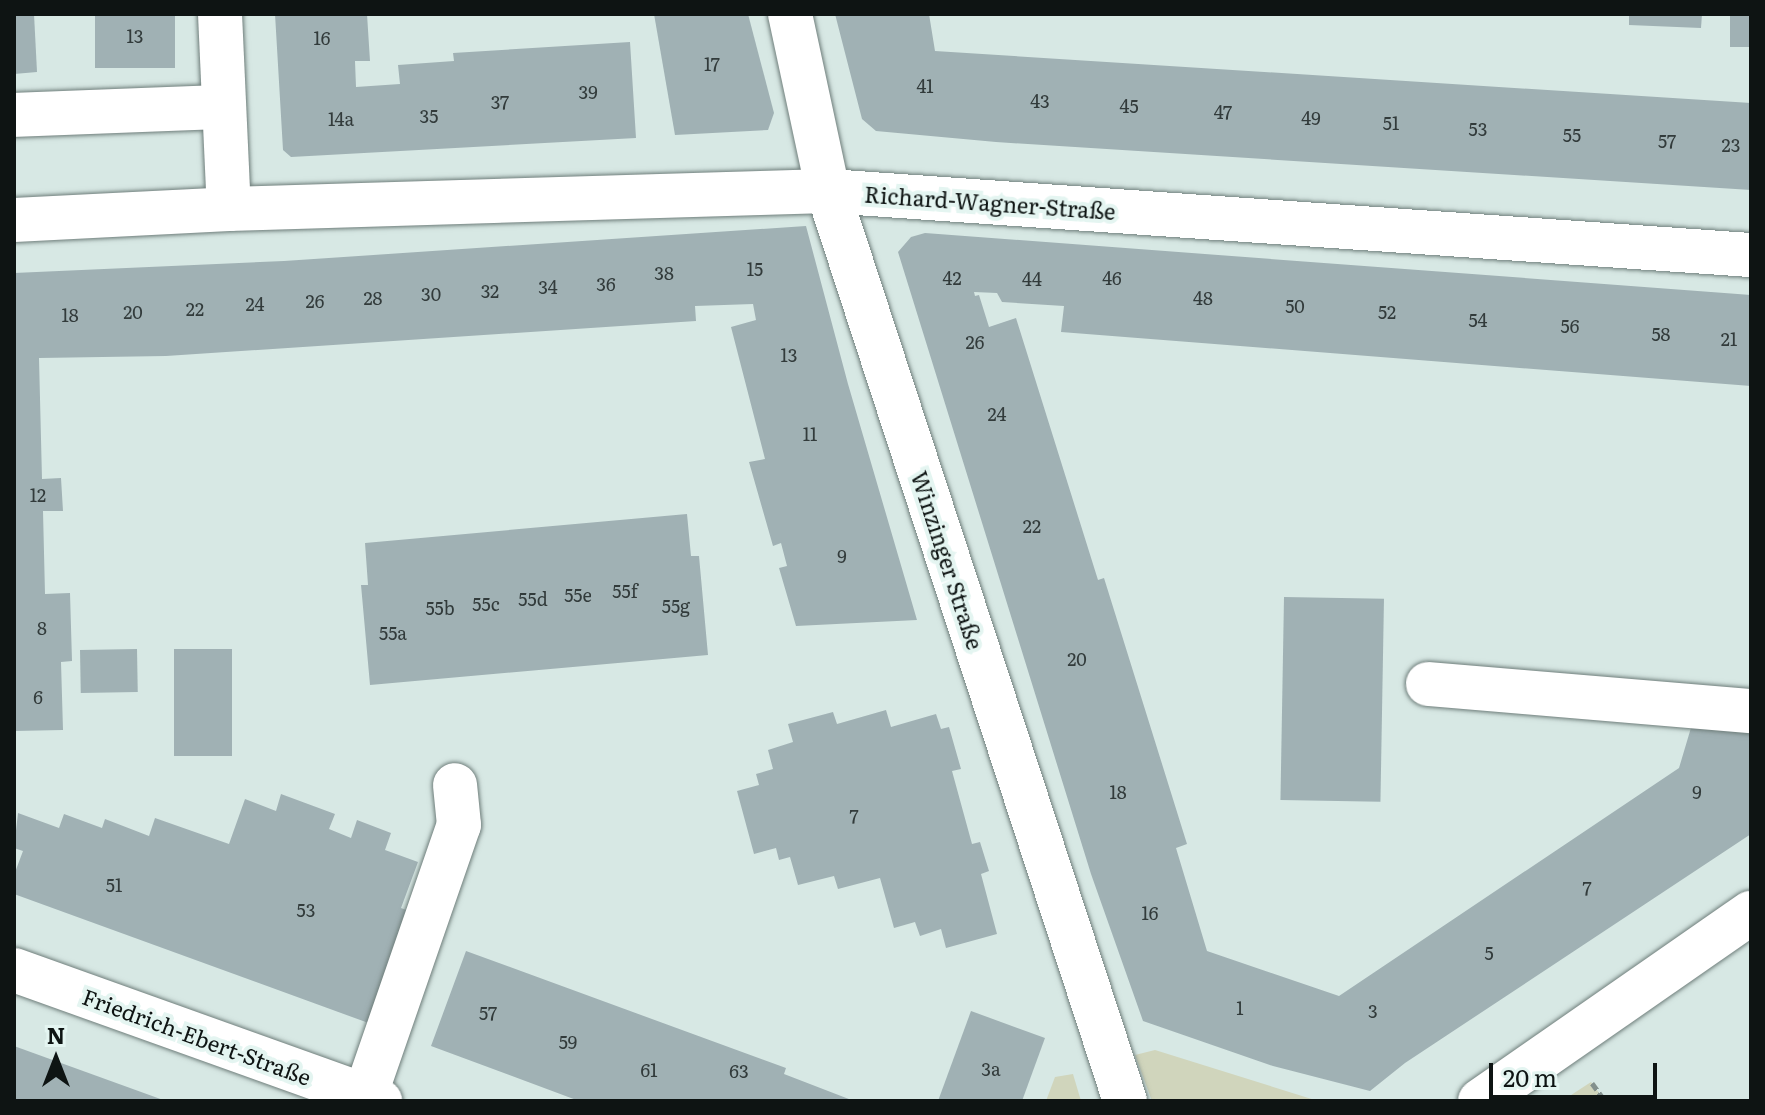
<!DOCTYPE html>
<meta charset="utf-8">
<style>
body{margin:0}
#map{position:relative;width:1765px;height:1115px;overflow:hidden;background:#d7e8e4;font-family:Literata,serif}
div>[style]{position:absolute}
.green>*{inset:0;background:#d0d5bc}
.building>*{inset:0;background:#a0b1b4;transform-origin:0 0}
.path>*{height:5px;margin-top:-2.5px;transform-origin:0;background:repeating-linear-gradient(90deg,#83908d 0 8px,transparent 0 12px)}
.roads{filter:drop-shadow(0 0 2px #6f7e7b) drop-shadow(0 0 2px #6f7e7b)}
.minor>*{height:44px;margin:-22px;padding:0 22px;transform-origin:22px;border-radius:22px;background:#fff}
span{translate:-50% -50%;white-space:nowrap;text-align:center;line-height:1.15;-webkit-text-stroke:8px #e4f5f1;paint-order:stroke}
.number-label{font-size:18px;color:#323b3b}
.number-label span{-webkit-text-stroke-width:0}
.street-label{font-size:22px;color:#0e1413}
.frame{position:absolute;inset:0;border:16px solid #0e1413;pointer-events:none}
.north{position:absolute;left:16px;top:1019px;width:80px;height:80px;-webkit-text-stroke:6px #e4f5f1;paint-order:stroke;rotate:0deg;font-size:22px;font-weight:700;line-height:32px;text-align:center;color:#0e1413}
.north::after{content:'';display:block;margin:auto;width:28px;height:36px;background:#0e1413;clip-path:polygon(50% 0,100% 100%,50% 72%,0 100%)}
.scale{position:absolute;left:1489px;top:1063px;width:168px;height:36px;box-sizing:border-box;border:4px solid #0e1413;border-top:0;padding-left:10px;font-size:24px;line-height:28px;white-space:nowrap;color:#0e1413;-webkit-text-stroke:6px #e4f5f1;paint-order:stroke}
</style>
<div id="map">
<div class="green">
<i style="clip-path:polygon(1155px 1050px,1318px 1101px,1152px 1101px,1135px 1055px)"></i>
<i style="clip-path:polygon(1073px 1074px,1081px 1101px,1046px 1101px,1055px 1077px)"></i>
<i style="clip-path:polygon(1591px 1082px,1605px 1101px,1562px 1101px)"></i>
</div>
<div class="building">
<i style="clip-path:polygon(14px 14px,34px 14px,37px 72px,14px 74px)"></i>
<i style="left:95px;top:14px;width:80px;height:54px"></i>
<i style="clip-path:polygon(275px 14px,367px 14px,370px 61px,355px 61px,356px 87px,400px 84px,398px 65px,454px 61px,453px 53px,630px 42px,636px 138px,291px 157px,283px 150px)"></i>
<i style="clip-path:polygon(654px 14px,748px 14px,774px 113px,768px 130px,675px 135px)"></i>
<i style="clip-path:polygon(835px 14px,929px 14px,935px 51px,1751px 103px,1751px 190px,996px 142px,876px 131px,862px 119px)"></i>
<i style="clip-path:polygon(1629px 14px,1702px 14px,1701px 28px,1629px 25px)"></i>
<i style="left:1730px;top:14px;width:21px;height:33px"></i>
<i style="clip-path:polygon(806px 226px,848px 384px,917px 620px,796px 626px,779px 568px,787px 566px,781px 543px,773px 546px,749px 462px,765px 459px,731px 327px,756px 320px,753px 304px,695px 306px,696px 321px,166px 356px,39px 358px,42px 479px,61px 478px,63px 511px,43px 511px,45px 594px,70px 593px,72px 661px,61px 662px,63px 730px,14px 731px,14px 273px,284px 261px)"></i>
<i style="clip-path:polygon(925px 233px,1751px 295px,1751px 386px,1061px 332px,1064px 306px,1002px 302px,997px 293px,974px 292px,975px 296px,979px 295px,989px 327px,1016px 318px,1098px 580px,1104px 578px,1187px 844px,1176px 848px,1207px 951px,1339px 996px,1679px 768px,1693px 721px,1751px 733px,1751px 834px,1405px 1063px,1370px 1091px,1273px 1066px,1143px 1021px,1091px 874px,898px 252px,911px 237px)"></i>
<i style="clip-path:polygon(687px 514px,691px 556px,699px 556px,708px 655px,370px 685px,361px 585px,368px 585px,365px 543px)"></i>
<i style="left:1284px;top:597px;width:100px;height:203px;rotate:1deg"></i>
<i style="left:137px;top:649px;width:43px;height:57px;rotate:89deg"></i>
<i style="left:174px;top:649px;width:58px;height:107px"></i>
<i style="clip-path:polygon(886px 710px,891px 727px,936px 714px,941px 729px,949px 727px,961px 769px,952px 771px,972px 844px,980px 842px,989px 871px,981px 874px,997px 934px,946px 948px,941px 929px,920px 936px,915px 922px,894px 928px,880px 878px,838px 889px,834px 876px,798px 885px,790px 857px,779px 860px,776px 848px,754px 854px,737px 791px,759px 785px,756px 774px,773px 769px,768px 750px,793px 742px,788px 724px,833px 712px,837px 724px)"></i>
<i style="clip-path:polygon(281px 794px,335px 814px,329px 829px,351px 838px,357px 820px,391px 833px,385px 850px,418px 862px,401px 908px,414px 913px,374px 1025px,14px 894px,14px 875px,23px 851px,14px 848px,18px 813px,59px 828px,64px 814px,102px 828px,105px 819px,149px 836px,155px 818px,229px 844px,245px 799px,276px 811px)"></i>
<i style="clip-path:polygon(466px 951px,786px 1068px,784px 1074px,854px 1101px,579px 1101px,431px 1046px)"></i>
<i style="clip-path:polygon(971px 1011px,1045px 1038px,1022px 1101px,938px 1101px)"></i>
<i style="clip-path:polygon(14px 1046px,166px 1101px,14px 1101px)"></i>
</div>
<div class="path">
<i style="left:1592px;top:1083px;width:22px;rotate:54deg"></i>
<i style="left:1589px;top:1101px;width:13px;rotate:-32deg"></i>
</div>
<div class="roads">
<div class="minor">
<i style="left:220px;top:14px;width:195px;rotate:87.4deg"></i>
<i style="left:790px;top:14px;width:181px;rotate:77.9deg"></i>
<i style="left:828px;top:191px;width:957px;rotate:71.92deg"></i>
<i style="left:14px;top:115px;width:210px;rotate:-2.2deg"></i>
<i style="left:14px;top:220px;width:215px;rotate:-2.9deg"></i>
<i style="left:229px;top:209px;width:599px;rotate:-1.72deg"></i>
<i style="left:828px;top:191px;width:925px;rotate:3.97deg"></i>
<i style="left:1428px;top:684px;width:324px;rotate:4.8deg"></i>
<i style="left:14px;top:970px;width:389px;rotate:19.7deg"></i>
<i style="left:365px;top:1096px;width:287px;rotate:-70.9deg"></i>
<i style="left:459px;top:825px;width:40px;rotate:-95.7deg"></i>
<i style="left:1480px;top:1101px;width:330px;rotate:-34.8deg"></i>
</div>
</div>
<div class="number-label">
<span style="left:135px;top:36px">13</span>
<span style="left:322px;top:38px">16</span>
<span style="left:712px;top:64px">17</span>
<span style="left:925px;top:86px">41</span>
<span style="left:588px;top:92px">39</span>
<span style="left:1040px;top:101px">43</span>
<span style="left:500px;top:102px">37</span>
<span style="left:1129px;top:106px">45</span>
<span style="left:1223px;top:112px">47</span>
<span style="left:429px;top:116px">35</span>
<span style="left:1311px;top:118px">49</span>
<span style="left:341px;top:119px">14a</span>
<span style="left:1391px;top:123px">51</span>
<span style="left:1478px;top:129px">53</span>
<span style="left:1572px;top:135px">55</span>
<span style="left:1667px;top:141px">57</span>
<span style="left:1731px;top:145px">23</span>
<span style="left:755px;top:269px">15</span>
<span style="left:664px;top:273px">38</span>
<span style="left:952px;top:278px">42</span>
<span style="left:1112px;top:278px">46</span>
<span style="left:1032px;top:279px">44</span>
<span style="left:606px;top:284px">36</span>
<span style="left:548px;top:287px">34</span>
<span style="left:490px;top:291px">32</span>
<span style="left:431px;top:294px">30</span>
<span style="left:373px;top:298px">28</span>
<span style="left:1203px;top:298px">48</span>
<span style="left:315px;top:301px">26</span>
<span style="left:255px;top:304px">24</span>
<span style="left:1295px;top:306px">50</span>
<span style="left:195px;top:309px">22</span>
<span style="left:133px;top:312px">20</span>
<span style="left:1387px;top:312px">52</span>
<span style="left:70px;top:315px">18</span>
<span style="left:1478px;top:320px">54</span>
<span style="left:1570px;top:326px">56</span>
<span style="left:1661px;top:334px">58</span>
<span style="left:1729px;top:339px">21</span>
<span style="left:975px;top:342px">26</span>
<span style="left:789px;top:355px">13</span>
<span style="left:997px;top:414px">24</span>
<span style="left:810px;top:434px">11</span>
<span style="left:38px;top:495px">12</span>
<span style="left:1032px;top:526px">22</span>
<span style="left:842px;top:556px">9</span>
<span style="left:625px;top:591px">55f</span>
<span style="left:578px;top:595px">55e</span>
<span style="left:533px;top:599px">55d</span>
<span style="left:486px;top:604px">55c</span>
<span style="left:676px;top:606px">55g</span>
<span style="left:440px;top:608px">55b</span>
<span style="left:42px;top:628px">8</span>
<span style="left:393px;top:633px">55a</span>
<span style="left:1077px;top:659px">20</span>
<span style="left:38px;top:697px">6</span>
<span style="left:1118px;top:792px">18</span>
<span style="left:1697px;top:792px">9</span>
<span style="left:854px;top:816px">7</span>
<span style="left:114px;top:885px">51</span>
<span style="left:1587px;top:888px">7</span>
<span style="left:306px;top:910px">53</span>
<span style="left:1150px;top:913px">16</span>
<span style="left:1489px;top:953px">5</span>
<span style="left:1240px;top:1008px">1</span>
<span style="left:1373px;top:1011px">3</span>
<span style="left:488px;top:1013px">57</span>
<span style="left:568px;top:1042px">59</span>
<span style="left:991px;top:1069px">3a</span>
<span style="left:649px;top:1070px">61</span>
<span style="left:739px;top:1071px">63</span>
</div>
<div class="street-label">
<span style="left:990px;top:202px;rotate:4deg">Richard-Wagner-Straße</span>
<span style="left:948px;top:560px;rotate:72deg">Winzinger Straße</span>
<span style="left:197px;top:1036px;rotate:20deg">Friedrich-Ebert-Straße</span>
</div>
<div class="frame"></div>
<div class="north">N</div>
<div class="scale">20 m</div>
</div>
